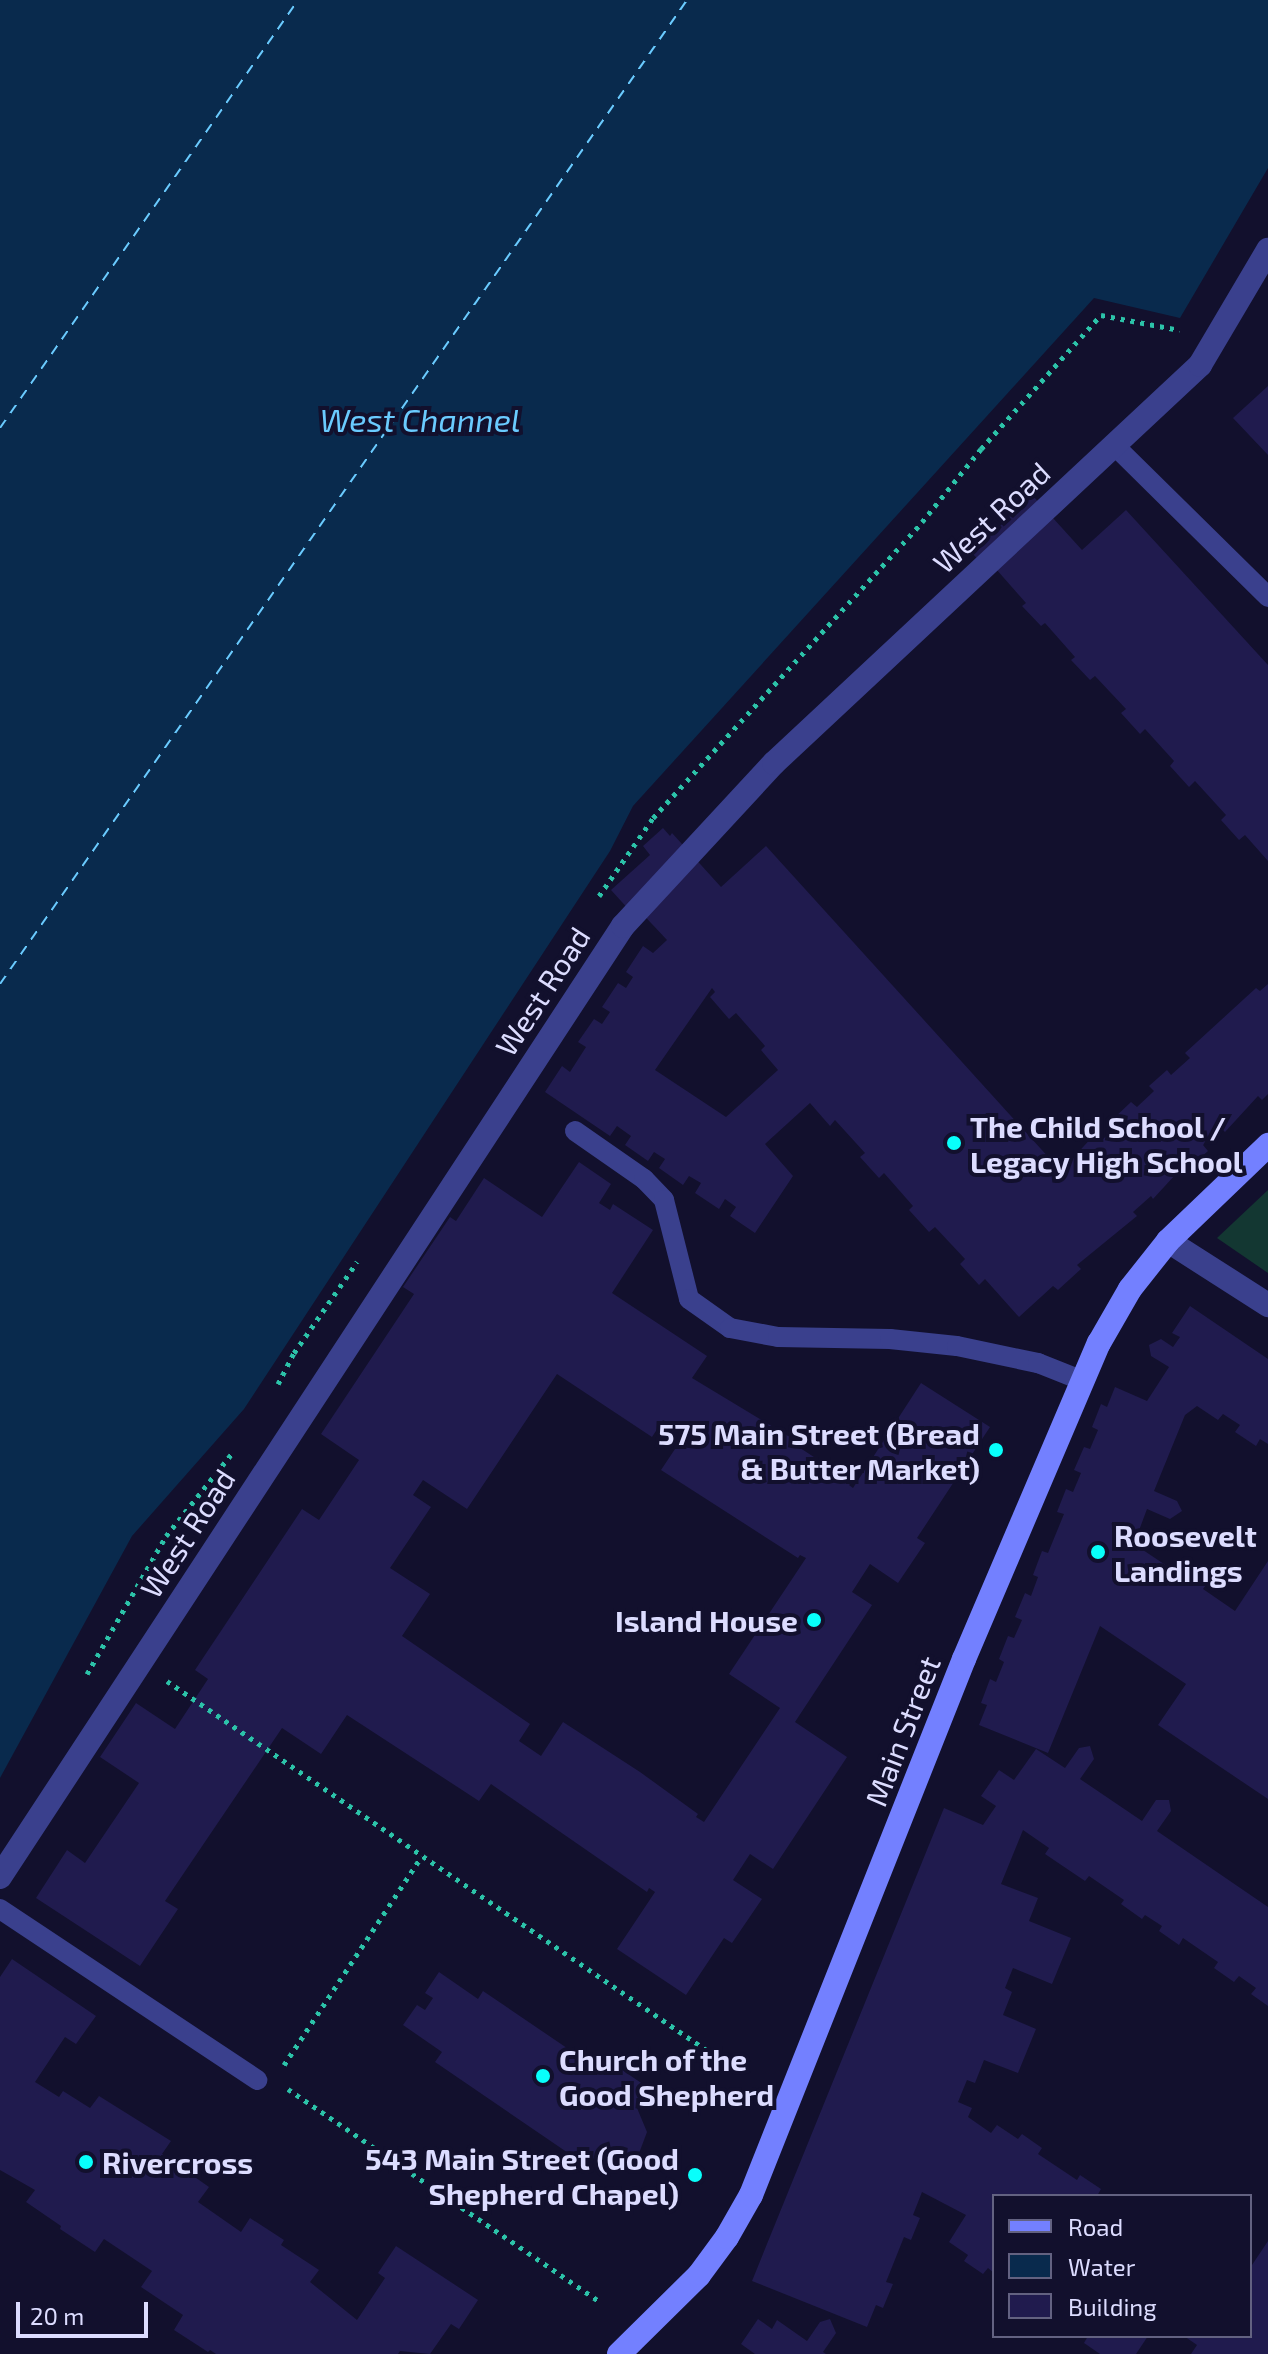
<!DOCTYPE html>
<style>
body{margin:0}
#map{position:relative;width:1268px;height:2354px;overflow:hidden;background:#12102d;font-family:"Exo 2",sans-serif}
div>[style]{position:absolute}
.green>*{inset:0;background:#133732}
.water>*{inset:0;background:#092a4d}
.ferry>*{height:2px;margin-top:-1px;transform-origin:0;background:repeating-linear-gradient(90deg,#6acbff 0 10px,transparent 0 18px)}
.building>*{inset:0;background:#201b4e}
.path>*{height:5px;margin-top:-2.5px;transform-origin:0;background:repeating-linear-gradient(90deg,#2cc3a9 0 4px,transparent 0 10px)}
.lane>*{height:20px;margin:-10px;padding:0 10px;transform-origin:10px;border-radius:10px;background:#3a408d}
.street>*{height:24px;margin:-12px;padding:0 12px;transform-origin:12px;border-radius:12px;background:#3a408d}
.secondary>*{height:24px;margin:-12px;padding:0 12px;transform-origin:12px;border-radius:12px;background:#7380ff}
.dots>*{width:22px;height:22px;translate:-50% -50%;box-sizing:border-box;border:4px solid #12102d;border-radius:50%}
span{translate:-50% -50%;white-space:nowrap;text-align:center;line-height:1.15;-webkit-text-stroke:8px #12102d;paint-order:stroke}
.street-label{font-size:30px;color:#dcdcff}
.poi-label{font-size:30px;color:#dcdcff;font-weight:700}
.left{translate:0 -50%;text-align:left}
.right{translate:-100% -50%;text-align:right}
.water-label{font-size:32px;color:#6acbff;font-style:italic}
.legend{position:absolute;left:992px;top:2194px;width:260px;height:144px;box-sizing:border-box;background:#12102d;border:2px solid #636281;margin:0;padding:10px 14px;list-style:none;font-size:24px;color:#dcdcff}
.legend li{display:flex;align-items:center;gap:16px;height:40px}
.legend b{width:40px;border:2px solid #636281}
.scale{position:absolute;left:16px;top:2302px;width:132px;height:36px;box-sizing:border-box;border:4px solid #dcdcff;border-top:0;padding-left:10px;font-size:24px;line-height:28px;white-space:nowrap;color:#dcdcff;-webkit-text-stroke:6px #12102d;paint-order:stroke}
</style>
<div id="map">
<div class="green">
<i style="clip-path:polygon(1268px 1190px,1268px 1273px,1217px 1238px)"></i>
</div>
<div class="water">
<i style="clip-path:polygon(0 0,1268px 0,1268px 168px,1180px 318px,1094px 298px,633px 806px,610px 851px,244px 1409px,132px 1536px,0 1778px)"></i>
</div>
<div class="ferry">
<i style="left:0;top:428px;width:522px;rotate:-55.15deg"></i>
<i style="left:0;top:984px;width:1200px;rotate:-55.08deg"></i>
</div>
<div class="building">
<i style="clip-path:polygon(1268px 386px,1268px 455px,1233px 418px)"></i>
<i style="clip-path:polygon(1023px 490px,1031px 498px,1033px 496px,1082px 550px,1126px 510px,1268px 665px,1268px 861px,1245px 835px,1239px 840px,1221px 820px,1226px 815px,1195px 781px,1189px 787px,1170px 766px,1174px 761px,1145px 729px,1140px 734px,1121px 713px,1126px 709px,1095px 676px,1090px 680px,1071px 660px,1075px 657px,1045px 623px,1041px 626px,1022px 606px,1026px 603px,996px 569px,991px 573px,971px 552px,1010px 517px,1003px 508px)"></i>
<i style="clip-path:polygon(evenodd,663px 828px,670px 836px,672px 833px,721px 887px,766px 846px,1061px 1171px,1095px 1134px,1101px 1141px,1118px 1125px,1113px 1119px,1131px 1102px,1137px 1107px,1154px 1091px,1149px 1086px,1167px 1070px,1171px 1075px,1190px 1058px,1185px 1053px,1256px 988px,1260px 991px,1268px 984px,1268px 1094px,1262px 1100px,1258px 1096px,1225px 1132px,1222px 1129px,1203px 1145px,1208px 1151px,1191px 1166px,1187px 1162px,1153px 1199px,1151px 1196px,1133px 1212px,1137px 1216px,1077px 1265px,1081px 1269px,1058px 1290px,1053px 1286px,1019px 1317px,985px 1279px,979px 1285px,960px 1264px,965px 1259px,935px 1227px,929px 1232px,909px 1210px,913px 1206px,884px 1173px,879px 1178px,860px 1157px,865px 1153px,835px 1120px,830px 1126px,810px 1103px,765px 1144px,793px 1176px,755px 1233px,730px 1216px,736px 1207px,725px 1199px,719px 1209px,695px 1193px,701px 1183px,689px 1176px,683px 1185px,659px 1168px,665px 1159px,654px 1152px,648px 1161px,625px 1145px,631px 1136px,617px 1126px,610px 1136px,545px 1092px,562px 1066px,570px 1072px,586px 1047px,578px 1042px,594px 1019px,602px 1024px,610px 1012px,602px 1007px,618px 983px,626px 988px,633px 977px,626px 972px,643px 946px,653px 953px,667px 940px,636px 907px,631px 912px,611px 890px,650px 855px,643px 846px,663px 828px,712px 988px,715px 992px,710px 997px,729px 1019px,736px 1013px,765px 1046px,761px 1050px,778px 1070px,726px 1117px,655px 1070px,712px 988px)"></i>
<i style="clip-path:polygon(evenodd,579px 1162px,611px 1184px,599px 1203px,610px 1210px,613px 1204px,653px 1230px,612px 1293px,707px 1356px,692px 1378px,793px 1439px,791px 1442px,852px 1482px,849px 1485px,853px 1488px,921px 1383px,990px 1427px,917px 1538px,925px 1543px,898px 1583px,870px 1564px,852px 1592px,872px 1605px,795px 1722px,847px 1757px,773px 1869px,750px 1854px,733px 1880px,762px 1899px,732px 1943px,724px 1938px,686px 1995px,617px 1949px,655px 1892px,649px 1888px,647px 1892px,491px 1784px,479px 1801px,347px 1715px,321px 1754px,282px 1728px,165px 1901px,178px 1909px,140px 1966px,36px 1898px,67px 1850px,85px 1863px,139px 1783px,100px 1757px,136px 1703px,175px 1729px,208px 1679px,195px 1670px,302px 1509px,319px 1520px,359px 1460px,321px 1434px,414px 1294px,403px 1287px,450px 1217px,456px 1221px,484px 1178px,542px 1217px,579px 1162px,557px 1374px,652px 1437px,663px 1420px,685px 1434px,661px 1470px,798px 1558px,800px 1555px,806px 1558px,729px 1674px,780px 1708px,704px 1822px,696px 1817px,698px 1814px,640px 1772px,563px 1722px,541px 1756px,519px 1741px,530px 1724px,402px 1636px,430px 1594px,390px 1568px,431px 1507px,413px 1495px,423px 1480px,467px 1509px,557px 1374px)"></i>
<i style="clip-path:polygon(1190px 1306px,1268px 1359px,1268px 1444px,1260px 1439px,1256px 1446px,1235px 1432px,1240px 1425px,1223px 1414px,1218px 1420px,1197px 1406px,1185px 1415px,1154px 1491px,1177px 1501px,1182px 1511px,1170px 1519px,1147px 1509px,1134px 1544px,1188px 1580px,1200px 1563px,1215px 1572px,1203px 1589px,1235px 1611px,1268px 1561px,1268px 1799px,1158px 1725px,1186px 1684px,1100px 1626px,1048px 1753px,979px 1725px,987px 1705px,981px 1703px,990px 1679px,996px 1682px,1004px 1662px,999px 1659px,1008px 1636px,1014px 1638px,1022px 1620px,1015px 1617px,1025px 1593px,1031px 1596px,1038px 1577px,1033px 1575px,1042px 1551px,1048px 1553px,1064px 1514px,1057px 1512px,1066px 1489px,1073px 1492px,1081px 1473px,1074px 1470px,1084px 1447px,1090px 1449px,1098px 1430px,1092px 1427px,1101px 1404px,1107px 1407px,1115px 1387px,1147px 1401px,1169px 1367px,1151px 1356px,1149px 1345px,1161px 1339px,1173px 1347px,1180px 1337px,1172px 1333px)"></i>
<i style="clip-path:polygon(1090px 1746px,1094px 1759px,1080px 1779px,1142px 1821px,1156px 1800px,1169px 1800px,1171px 1811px,1157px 1831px,1268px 1907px,1268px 2006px,1251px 1994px,1256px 1988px,1239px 1976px,1234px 1982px,1214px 1968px,1218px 1962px,1183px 1938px,1179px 1945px,1159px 1931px,1162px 1926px,1145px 1915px,1142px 1919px,1121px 1904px,1124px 1900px,1089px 1876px,1085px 1881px,1045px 1854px,1049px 1848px,1023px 1830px,1001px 1884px,1038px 1898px,1029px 1921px,1071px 1938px,1052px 1984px,1013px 1968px,1005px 1988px,1012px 1992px,1003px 2015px,1036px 2029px,1018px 2073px,984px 2060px,975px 2083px,967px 2080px,958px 2102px,972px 2108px,968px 2117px,991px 2133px,997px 2125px,1018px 2139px,1022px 2134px,1042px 2148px,1038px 2154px,1077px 2180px,1080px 2175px,1101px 2189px,1097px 2196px,994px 2196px,994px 2273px,988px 2268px,983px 2274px,964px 2261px,968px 2255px,949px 2242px,966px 2215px,922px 2192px,913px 2215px,920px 2218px,911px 2240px,904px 2237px,886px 2282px,893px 2284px,883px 2308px,876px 2305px,867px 2327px,752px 2281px,944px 1808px,983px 1825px,996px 1806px,981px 1796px,999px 1770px,1014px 1780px,1036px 1749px,1065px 1768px,1079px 1748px)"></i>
<i style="clip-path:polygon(12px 1959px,96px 2016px,76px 2044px,65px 2037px,35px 2082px,59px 2097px,63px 2091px,90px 2108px,99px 2096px,171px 2141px,162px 2154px,209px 2187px,198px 2202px,241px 2232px,250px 2218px,284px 2240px,281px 2245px,319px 2270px,310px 2282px,357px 2320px,385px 2278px,378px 2273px,396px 2246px,478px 2300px,459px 2329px,451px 2324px,430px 2354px,400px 2351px,398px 2354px,216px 2354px,210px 2350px,208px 2352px,174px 2330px,183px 2315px,141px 2287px,152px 2271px,104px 2239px,95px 2252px,60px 2229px,61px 2226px,26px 2202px,35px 2190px,0 2170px,0 1977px)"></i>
<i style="clip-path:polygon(439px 1972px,478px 1999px,483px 1991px,589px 2063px,596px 2052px,650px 2089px,637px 2108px,647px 2132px,638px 2156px,615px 2166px,600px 2163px,580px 2149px,574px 2157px,435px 2062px,442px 2052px,403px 2025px,417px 2005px,425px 2010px,433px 1998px,425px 1993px)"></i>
<i style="clip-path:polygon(1268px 2241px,1268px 2354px,1191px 2354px,1197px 2345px,1184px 2336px,1250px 2336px,1250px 2268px)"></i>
<i style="clip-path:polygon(758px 2319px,772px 2329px,777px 2320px,807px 2341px,820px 2322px,830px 2319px,836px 2333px,823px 2352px,826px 2354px,755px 2354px,741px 2344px)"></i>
<i style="clip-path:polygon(1088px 2336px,1148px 2336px,1136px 2354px,1100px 2354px,1084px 2343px)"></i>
</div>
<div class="path">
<i style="left:599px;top:896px;width:95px;rotate:-55.3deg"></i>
<i style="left:653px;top:818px;width:400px;rotate:-47.7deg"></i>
<i style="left:922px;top:522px;width:94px;rotate:-51.1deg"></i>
<i style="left:981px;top:449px;width:180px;rotate:-48.2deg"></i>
<i style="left:1101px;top:315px;width:80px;rotate:10.8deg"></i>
<i style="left:278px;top:1384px;width:35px;rotate:-63deg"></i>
<i style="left:294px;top:1353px;width:111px;rotate:-55.3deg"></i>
<i style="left:87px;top:1674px;width:159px;rotate:-60.2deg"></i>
<i style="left:166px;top:1536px;width:107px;rotate:-51.4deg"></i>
<i style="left:167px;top:1681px;width:687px;rotate:34.38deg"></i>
<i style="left:284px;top:2065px;width:250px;rotate:-56.6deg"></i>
<i style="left:288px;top:2089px;width:376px;rotate:34.3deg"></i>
</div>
<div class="lane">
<i style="left:1115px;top:446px;width:215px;rotate:44.6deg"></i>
<i style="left:575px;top:1131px;width:84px;rotate:34.8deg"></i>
<i style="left:644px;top:1179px;width:29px;rotate:46deg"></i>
<i style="left:664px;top:1200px;width:102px;rotate:75.8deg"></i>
<i style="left:689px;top:1299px;width:50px;rotate:35.3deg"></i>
<i style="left:730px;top:1328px;width:49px;rotate:10.6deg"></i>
<i style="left:778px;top:1337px;width:112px;rotate:1deg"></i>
<i style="left:890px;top:1339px;width:67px;rotate:6deg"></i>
<i style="left:957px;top:1346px;width:83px;rotate:11.9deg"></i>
<i style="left:1038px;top:1363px;width:46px;rotate:21.6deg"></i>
<i style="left:0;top:1909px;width:309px;rotate:33.6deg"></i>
</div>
<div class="street">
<i style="left:1168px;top:1241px;width:119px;rotate:32.6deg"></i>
<i style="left:0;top:1877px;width:1137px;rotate:-56.77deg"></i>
<i style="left:623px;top:926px;width:222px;rotate:-47.2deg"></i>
<i style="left:774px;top:763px;width:583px;rotate:-43.05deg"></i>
<i style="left:1200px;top:365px;width:134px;rotate:-59.4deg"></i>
</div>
<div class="secondary">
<i style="left:619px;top:2354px;width:112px;rotate:-44.6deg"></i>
<i style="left:699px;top:2275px;width:47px;rotate:-53.6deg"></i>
<i style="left:727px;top:2237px;width:48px;rotate:-60.3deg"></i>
<i style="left:751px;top:2195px;width:577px;rotate:-68.33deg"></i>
<i style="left:964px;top:1659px;width:344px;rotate:-66.9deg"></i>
<i style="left:1099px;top:1343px;width:62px;rotate:-60.1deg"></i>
<i style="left:1130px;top:1289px;width:61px;rotate:-51.6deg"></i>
<i style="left:1168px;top:1241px;width:139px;rotate:-43.8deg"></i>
</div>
<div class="dots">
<i style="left:954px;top:1143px;background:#08fffb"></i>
<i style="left:996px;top:1450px;background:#08fffb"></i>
<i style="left:1098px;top:1552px;background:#08fffb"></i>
<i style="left:814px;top:1620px;background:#08fffb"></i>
<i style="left:543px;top:2076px;background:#08fffb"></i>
<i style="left:86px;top:2162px;background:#08fffb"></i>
<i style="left:695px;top:2175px;background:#08fffb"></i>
</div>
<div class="street-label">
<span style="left:991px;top:517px;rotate:-43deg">West Road</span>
<span style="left:542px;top:991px;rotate:-57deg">West Road</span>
<span style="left:187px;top:1533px;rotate:-57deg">West Road</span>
<span style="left:902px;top:1731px;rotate:-69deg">Main Street</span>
</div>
<div class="poi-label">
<span class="left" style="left:970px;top:1143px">The Child School /<br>Legacy High School</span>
<span class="right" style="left:980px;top:1450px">575 Main Street (Bread<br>&amp; Butter Market)</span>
<span class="left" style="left:1114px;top:1552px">Roosevelt<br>Landings</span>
<span class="right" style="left:798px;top:1620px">Island House</span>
<span class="left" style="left:559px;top:2076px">Church of the<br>Good Shepherd</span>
<span class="right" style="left:679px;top:2175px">543 Main Street (Good<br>Shepherd Chapel)</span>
<span class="left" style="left:102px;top:2162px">Rivercross</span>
</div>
<div class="water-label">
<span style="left:420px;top:419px">West Channel</span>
</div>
<ul class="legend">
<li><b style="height:10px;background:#7380ff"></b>Road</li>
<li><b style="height:22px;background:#092a4d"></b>Water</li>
<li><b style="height:22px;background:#201b4e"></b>Building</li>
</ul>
<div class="scale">20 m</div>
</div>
